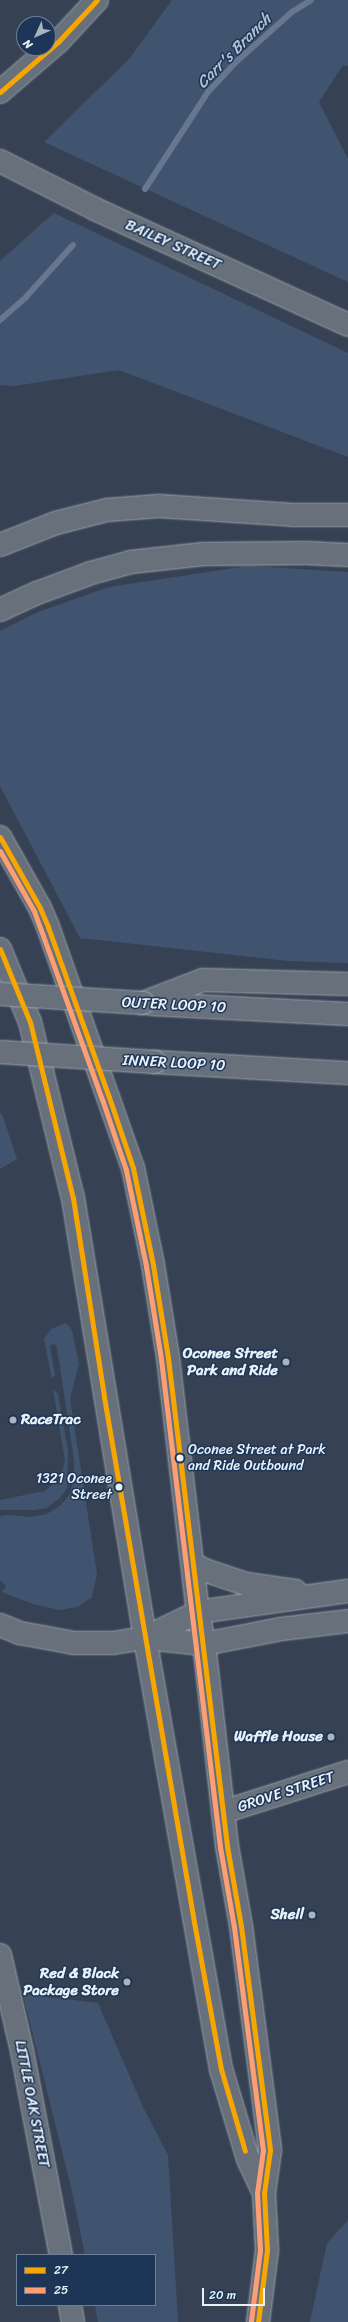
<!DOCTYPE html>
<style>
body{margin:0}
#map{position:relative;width:348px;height:2322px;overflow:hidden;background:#364254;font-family:Sriracha,sans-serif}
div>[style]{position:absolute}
.green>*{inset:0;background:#405470}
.stream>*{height:6px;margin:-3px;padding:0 3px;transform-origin:3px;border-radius:3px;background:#66778f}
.roads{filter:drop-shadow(0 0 1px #9ba2ab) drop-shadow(0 0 1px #9ba2ab)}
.street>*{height:22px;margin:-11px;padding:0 11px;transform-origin:11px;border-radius:11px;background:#68717b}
.secondary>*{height:22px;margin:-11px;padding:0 11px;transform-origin:11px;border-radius:11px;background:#68717b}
.primary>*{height:22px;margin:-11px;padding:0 11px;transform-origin:11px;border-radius:11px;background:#68717b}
.highway>*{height:22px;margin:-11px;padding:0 11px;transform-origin:11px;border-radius:11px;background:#68717b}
.bridges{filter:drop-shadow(0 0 1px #9ba2ab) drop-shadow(0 0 1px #9ba2ab)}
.highway-bridge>*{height:22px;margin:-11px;padding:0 11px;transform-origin:11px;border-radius:11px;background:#68717b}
.bus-1>*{height:5px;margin:-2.5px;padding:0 2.5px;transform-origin:2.5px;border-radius:2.5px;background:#f7a600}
.bus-2>*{height:5px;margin:-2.5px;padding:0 2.5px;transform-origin:2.5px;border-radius:2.5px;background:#fd9f72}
.dots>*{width:11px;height:11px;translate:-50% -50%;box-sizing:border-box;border:2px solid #1d3557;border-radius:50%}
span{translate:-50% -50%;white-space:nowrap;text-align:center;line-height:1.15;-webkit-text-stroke:3px #1d3557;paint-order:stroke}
.bus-label{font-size:14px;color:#e8f1f8}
.left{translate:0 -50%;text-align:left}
.right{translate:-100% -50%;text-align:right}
.street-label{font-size:15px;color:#e8f1f8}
.poi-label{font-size:15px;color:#e8f1f8;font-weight:700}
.water-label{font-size:16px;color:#b6c2d0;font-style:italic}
.legend{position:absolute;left:16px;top:2254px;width:140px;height:52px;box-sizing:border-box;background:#1d3557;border:1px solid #6e8097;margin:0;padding:5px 7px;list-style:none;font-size:12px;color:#e8f1f8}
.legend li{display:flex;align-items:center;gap:8px;height:20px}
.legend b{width:20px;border:1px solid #6e8097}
.north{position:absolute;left:16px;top:16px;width:40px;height:40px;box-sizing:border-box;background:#1d3557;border:1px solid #6e8097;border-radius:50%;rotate:225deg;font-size:11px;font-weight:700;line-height:16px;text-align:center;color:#e8f1f8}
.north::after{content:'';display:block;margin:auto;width:14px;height:18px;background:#aab4bf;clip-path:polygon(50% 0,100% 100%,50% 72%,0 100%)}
.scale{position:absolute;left:202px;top:2288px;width:63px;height:18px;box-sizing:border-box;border:2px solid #e8f1f8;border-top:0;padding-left:5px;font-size:12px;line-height:14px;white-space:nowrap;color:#e8f1f8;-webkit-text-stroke:3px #1d3557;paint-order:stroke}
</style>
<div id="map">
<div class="green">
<i style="clip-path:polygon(172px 0,348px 0,348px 66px,343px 65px,319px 102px,348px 159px,348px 282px,44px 142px,130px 58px)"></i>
<i style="clip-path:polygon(54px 213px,348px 353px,348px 457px,119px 370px,14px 386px,0 385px,0 261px)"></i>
<i style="clip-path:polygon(248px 566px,348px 572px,348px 963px,288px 961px,80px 938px,0 786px,0 631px,38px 612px,109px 587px)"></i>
<i style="clip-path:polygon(0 1113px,2px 1114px,17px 1159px,0 1169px)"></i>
<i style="clip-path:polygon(66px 1323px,72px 1330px,79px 1364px,70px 1399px,97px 1574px,92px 1597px,77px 1607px,59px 1610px,33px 1604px,2px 1592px,6px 1586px,0 1580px,0 1516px,8px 1515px,31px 1517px,47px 1514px,61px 1505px,70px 1494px,74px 1478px,74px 1460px,58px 1354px,56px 1345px,52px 1344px,50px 1347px,55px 1375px,52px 1379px,44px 1339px,51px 1329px)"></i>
<i style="clip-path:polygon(53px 1389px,58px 1394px,68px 1451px,67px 1488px,60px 1498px,47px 1508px,34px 1510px,0 1510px,0 1500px,45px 1491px,61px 1476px,65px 1461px)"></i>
<i style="clip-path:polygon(23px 1994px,98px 2003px,143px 2107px,168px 2155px,178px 2322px,98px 2322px,95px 2305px,155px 2305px,155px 2255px,85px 2255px,73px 2196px)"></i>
<i style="clip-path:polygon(348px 2220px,348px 2322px,310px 2322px,327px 2243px)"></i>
</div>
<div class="stream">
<i style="left:145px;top:189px;width:116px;rotate:-57deg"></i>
<i style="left:208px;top:92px;width:41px;rotate:-47deg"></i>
<i style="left:236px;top:62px;width:75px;rotate:-41.8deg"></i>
<i style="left:292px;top:12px;width:22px;rotate:-32deg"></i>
<i style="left:0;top:320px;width:35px;rotate:-41deg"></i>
<i style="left:26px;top:297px;width:70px;rotate:-47.9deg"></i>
</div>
<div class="roads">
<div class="street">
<i style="left:0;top:161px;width:106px;rotate:26.8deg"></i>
<i style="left:95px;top:209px;width:278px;rotate:24.6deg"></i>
<i style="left:0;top:1625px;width:22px;rotate:22deg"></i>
<i style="left:20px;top:1633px;width:55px;rotate:10.5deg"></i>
<i style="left:74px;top:1643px;width:39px"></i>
<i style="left:113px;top:1643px;width:32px;rotate:-9deg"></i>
<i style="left:223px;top:1812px;width:131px;rotate:-17.7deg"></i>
<i style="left:0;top:1955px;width:98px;rotate:77.1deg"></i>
<i style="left:22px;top:2051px;width:208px;rotate:79.2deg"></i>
<i style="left:70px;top:2305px;width:17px;rotate:80deg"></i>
</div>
<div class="secondary">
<i style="left:0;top:92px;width:77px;rotate:-40.8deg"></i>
<i style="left:58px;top:42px;width:57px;rotate:-47.1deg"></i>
</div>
<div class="primary">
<i style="left:145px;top:1638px;width:438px;rotate:80deg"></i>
<i style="left:221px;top:2069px;width:94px;rotate:73.3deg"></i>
<i style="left:248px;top:2159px;width:38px;rotate:65deg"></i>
<i style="left:204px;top:1644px;width:203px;rotate:83.5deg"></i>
<i style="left:227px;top:1846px;width:81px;rotate:80.1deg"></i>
<i style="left:241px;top:1926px;width:226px;rotate:82.6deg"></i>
<i style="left:270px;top:2150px;width:43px;rotate:97.9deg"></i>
<i style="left:264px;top:2193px;width:57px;rotate:87deg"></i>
<i style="left:267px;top:2250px;width:73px;rotate:97.1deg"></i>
</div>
<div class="highway">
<i style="left:0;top:545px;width:60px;rotate:-21.4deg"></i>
<i style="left:56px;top:523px;width:53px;rotate:-14.3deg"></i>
<i style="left:107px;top:510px;width:52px;rotate:-4.4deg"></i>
<i style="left:159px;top:506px;width:134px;rotate:3.8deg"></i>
<i style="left:293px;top:515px;width:55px"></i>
<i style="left:0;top:610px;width:41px;rotate:-24.7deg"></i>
<i style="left:37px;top:593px;width:58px;rotate:-20.3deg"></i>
<i style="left:91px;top:573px;width:41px;rotate:-15.4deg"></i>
<i style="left:131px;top:562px;width:73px;rotate:-6.3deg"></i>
<i style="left:204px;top:554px;width:102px;rotate:-0.6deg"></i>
<i style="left:306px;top:553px;width:42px;rotate:2.7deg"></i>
<i style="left:0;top:837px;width:81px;rotate:60.6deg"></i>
<i style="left:40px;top:908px;width:21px;rotate:67deg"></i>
<i style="left:48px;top:927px;width:256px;rotate:70.6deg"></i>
<i style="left:133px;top:1168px;width:99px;rotate:78.3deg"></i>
<i style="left:153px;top:1265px;width:94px;rotate:80.8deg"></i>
<i style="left:168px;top:1358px;width:256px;rotate:83.3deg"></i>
<i style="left:198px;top:1612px;width:33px;rotate:79deg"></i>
<i style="left:0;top:949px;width:79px;rotate:67.7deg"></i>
<i style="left:30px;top:1022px;width:181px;rotate:76.3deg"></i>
<i style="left:73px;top:1198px;width:446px;rotate:80.7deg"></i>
<i style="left:143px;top:1003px;width:64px;rotate:-21deg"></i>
<i style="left:203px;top:980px;width:145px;rotate:1.6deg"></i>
<i style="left:151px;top:1004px;width:197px;rotate:2.9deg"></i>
<i style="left:155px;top:1062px;width:193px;rotate:3.3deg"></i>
<i style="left:193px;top:1564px;width:16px;rotate:27deg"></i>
<i style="left:207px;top:1571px;width:41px;rotate:18.4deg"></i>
<i style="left:246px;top:1584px;width:50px;rotate:8deg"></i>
<i style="left:145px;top:1638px;width:59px;rotate:-26.1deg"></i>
<i style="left:198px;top:1612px;width:151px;rotate:-8deg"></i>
<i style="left:145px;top:1638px;width:59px;rotate:5.8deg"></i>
<i style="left:204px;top:1644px;width:78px;rotate:-11deg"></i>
<i style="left:281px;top:1629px;width:67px;rotate:-6.8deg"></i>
</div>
</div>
<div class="bridges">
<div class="highway-bridge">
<i style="left:0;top:994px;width:143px;rotate:3.6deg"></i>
<i style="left:0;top:1052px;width:155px;rotate:3.7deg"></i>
</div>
</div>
<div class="bus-1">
<i style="left:0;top:92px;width:77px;rotate:-40.8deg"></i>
<i style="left:58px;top:42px;width:57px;rotate:-47.1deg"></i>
<i style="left:0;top:837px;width:81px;rotate:60.6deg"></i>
<i style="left:40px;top:908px;width:21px;rotate:67deg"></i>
<i style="left:48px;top:927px;width:181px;rotate:70.3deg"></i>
<i style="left:109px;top:1097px;width:75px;rotate:71.3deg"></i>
<i style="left:133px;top:1168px;width:99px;rotate:78.3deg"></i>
<i style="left:153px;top:1265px;width:94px;rotate:80.8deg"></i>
<i style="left:168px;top:1358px;width:492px;rotate:83.1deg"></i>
<i style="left:227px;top:1846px;width:81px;rotate:80.1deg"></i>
<i style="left:241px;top:1926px;width:226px;rotate:82.6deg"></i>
<i style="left:270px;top:2150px;width:43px;rotate:97.9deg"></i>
<i style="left:264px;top:2193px;width:57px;rotate:87deg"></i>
<i style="left:267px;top:2250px;width:73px;rotate:97.1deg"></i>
<i style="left:0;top:949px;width:79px;rotate:67.7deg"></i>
<i style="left:30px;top:1022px;width:181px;rotate:76.3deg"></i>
<i style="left:73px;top:1198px;width:201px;rotate:81.1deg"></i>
<i style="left:104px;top:1397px;width:533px;rotate:80.27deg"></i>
<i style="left:194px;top:1922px;width:149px;rotate:79.6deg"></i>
<i style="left:221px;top:2069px;width:85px;rotate:73.7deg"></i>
</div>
<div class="bus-2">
<i style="left:0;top:851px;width:69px;rotate:60.5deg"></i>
<i style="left:34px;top:911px;width:20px;rotate:70deg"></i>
<i style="left:41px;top:930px;width:180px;rotate:70.2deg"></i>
<i style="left:102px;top:1099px;width:75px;rotate:71.3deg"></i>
<i style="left:126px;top:1170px;width:98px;rotate:78.2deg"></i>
<i style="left:146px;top:1266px;width:94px;rotate:80.8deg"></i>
<i style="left:161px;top:1359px;width:492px;rotate:83.1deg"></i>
<i style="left:220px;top:1847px;width:81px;rotate:80.1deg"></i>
<i style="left:234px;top:1927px;width:225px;rotate:82.6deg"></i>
<i style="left:263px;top:2150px;width:43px;rotate:97.9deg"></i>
<i style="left:257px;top:2193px;width:57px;rotate:87deg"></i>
<i style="left:260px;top:2250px;width:72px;rotate:97.2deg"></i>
</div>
<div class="dots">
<i style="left:286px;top:1362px;background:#aab4bf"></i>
<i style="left:13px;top:1420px;background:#aab4bf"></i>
<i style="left:180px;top:1458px;background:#e8f1f8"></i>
<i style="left:119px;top:1487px;background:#e8f1f8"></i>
<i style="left:331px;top:1737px;background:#aab4bf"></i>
<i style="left:312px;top:1915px;background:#aab4bf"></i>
<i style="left:127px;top:1982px;background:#aab4bf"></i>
</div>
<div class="bus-label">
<span class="left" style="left:188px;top:1458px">Oconee Street at Park<br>and Ride Outbound</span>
<span class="right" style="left:112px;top:1487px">1321 Oconee<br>Street</span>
</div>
<div class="street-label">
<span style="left:173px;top:245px;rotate:24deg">BAILEY STREET</span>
<span style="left:174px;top:1005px;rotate:3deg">OUTER LOOP 10</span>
<span style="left:174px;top:1063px;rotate:3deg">INNER LOOP 10</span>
<span style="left:286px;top:1792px;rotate:-18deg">GROVE STREET</span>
<span style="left:32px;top:2104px;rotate:79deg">LITTLE OAK STREET</span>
</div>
<div class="poi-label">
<span class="right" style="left:278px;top:1362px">Oconee Street<br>Park and Ride</span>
<span class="left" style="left:21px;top:1420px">RaceTrac</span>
<span class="right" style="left:323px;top:1737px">Waffle House</span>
<span class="right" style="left:304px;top:1915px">Shell</span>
<span class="right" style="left:119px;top:1982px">Red &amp; Black<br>Package Store</span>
</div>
<div class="water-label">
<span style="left:234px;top:51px;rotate:-45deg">Carr's Branch</span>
</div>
<ul class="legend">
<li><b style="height:5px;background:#f7a600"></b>27</li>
<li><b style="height:5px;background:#fd9f72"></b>25</li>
</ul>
<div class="north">N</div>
<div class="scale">20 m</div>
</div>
